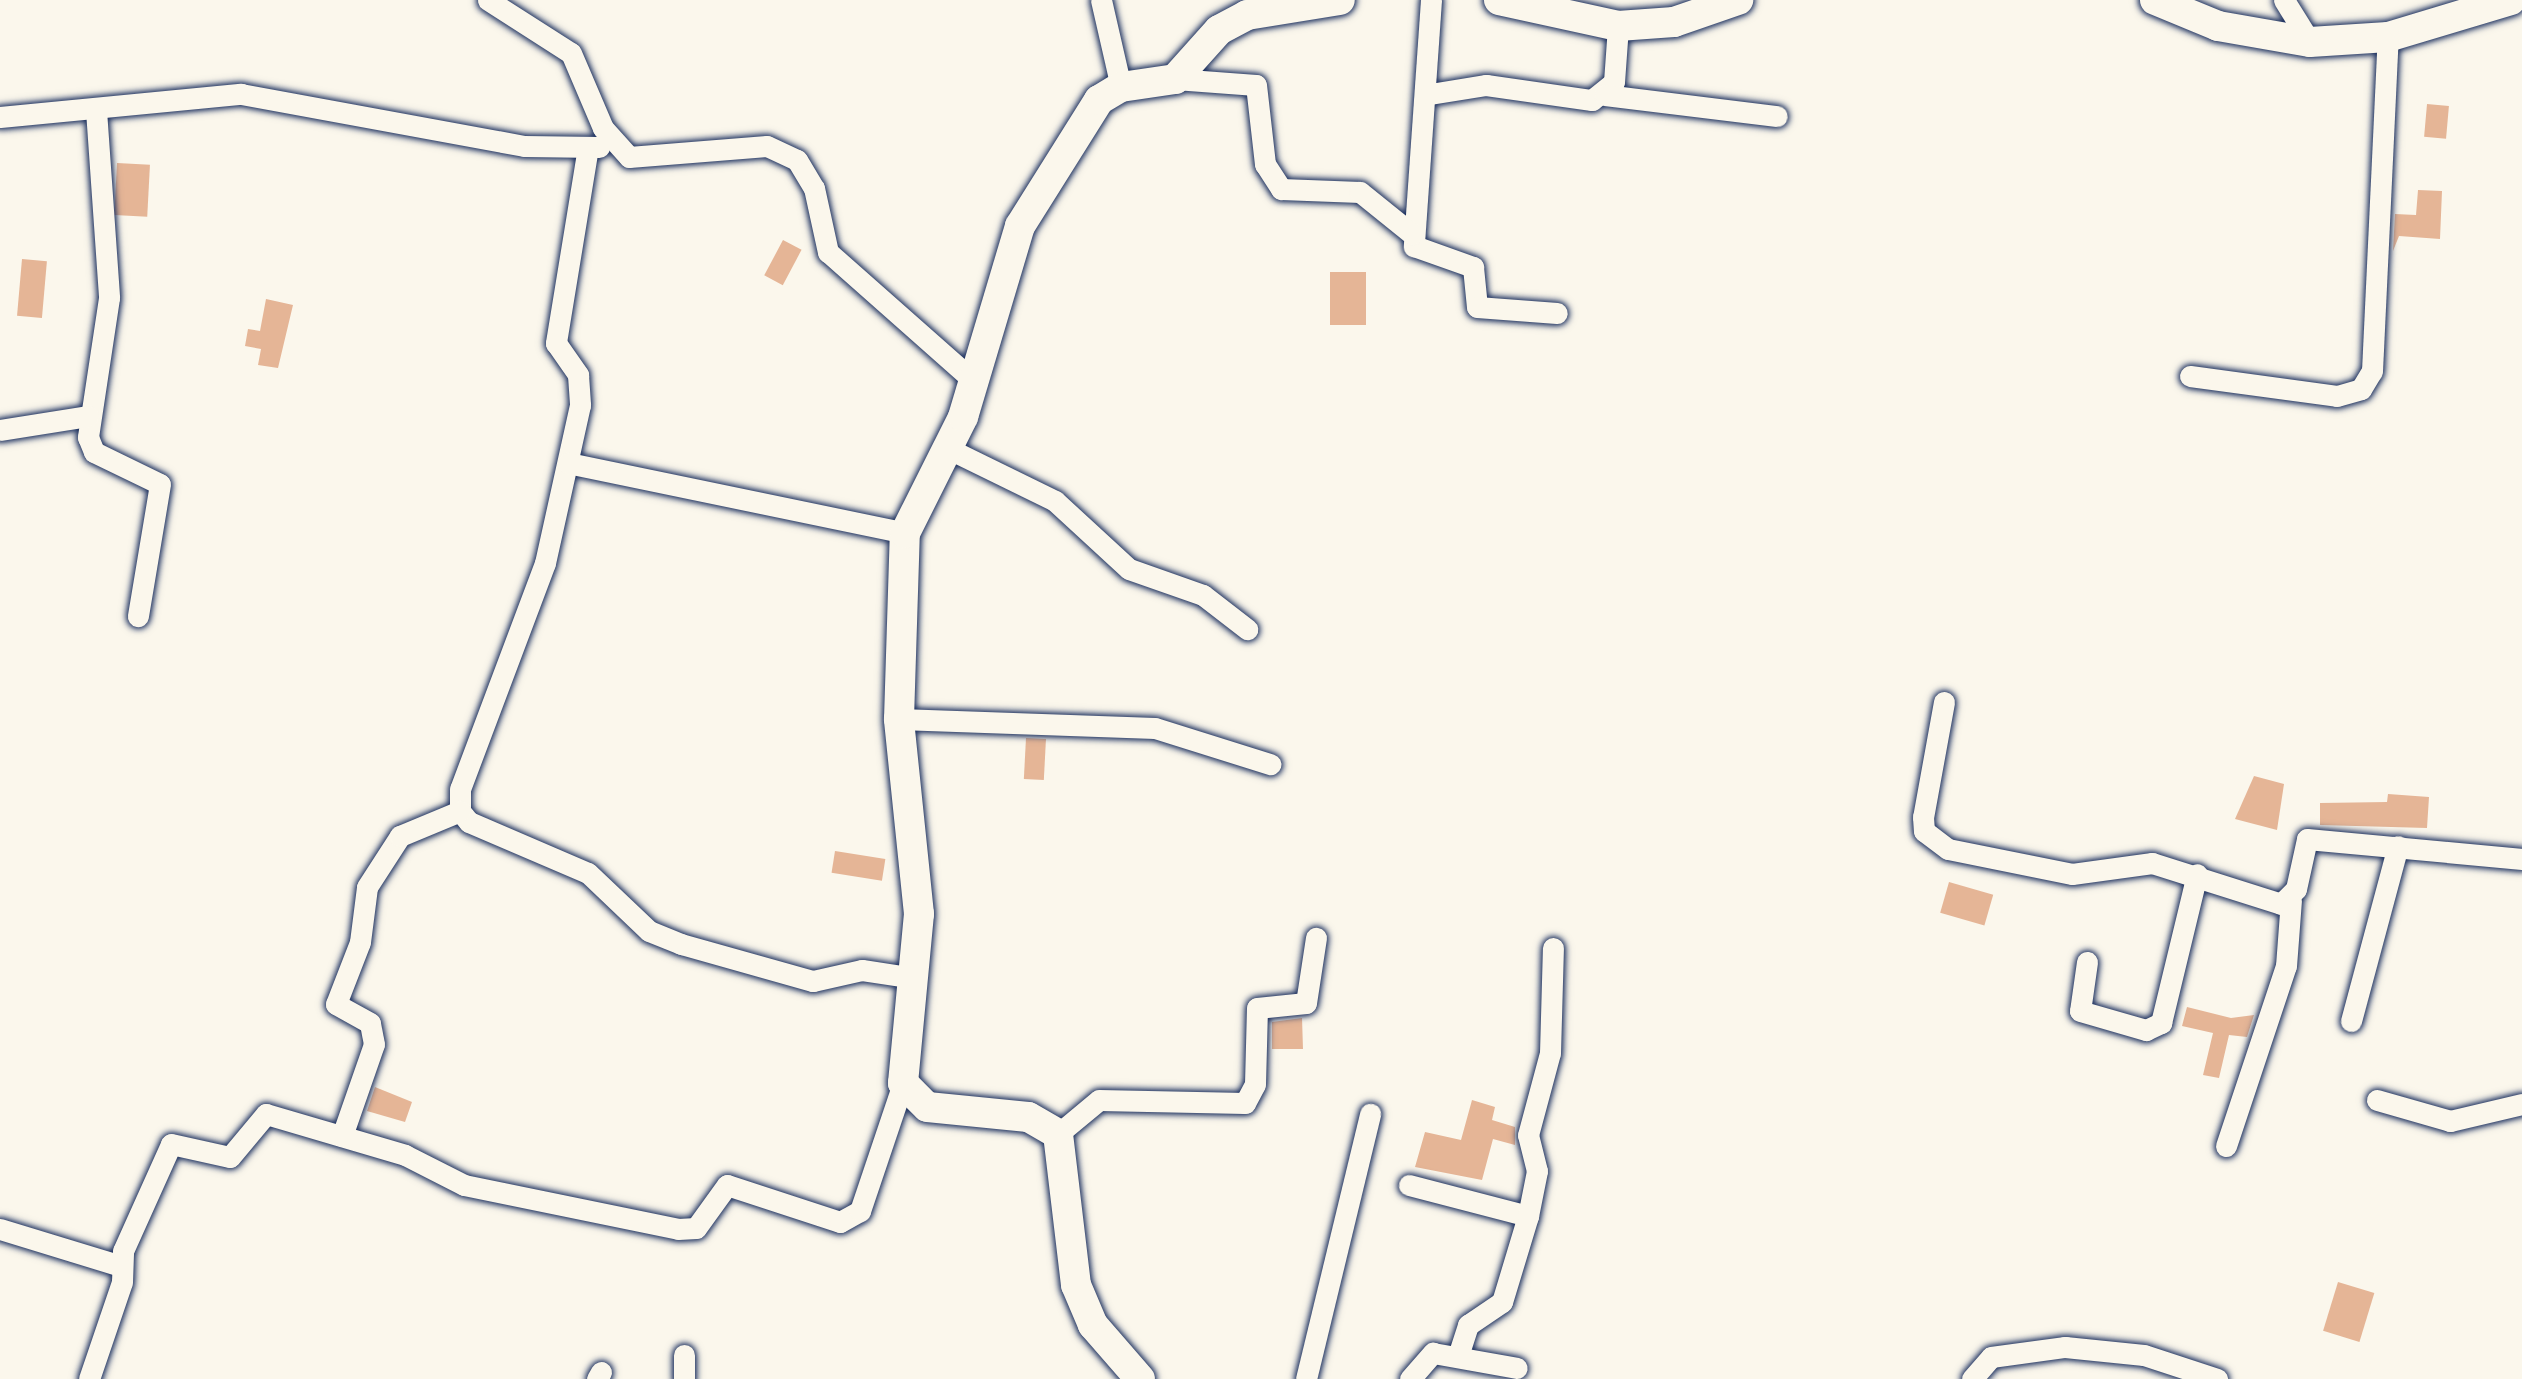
<!DOCTYPE html>
<style>
body{margin:0}
#map{position:relative;width:2522px;height:1379px;overflow:hidden;background:#fbf7ec;font-family:Itim,sans-serif}
div>[style]{position:absolute}
.building>*{inset:0;background:#e5b596;transform-origin:0 0}
.roads{filter:drop-shadow(0 0 3px #1b2f5e) drop-shadow(0 0 3px #1b2f5e)}
.street>*{height:21px;margin:-10.5px;padding:0 10.5px;transform-origin:10.5px;border-radius:10.5px;background:#fbf7ec}
.secondary>*{height:30px;margin:-15px;padding:0 15px;transform-origin:15px;border-radius:15px;background:#fbf7ec}
span{translate:-50% -50%;white-space:nowrap;text-align:center;line-height:1.15;-webkit-text-stroke:9px #fbf7ec;paint-order:stroke}
</style>
<div id="map">
<div class="building">
<i style="left:2427px;top:104px;width:22px;height:33px;rotate:5deg"></i>
<i style="left:117px;top:163px;width:33px;height:52px;rotate:3deg"></i>
<i style="clip-path:polygon(2418px 190px,2442px 191px,2440px 239px,2399px 236px,2393px 251px,2395px 214px,2416px 215px)"></i>
<i style="left:783px;top:240px;width:21px;height:40px;rotate:28deg"></i>
<i style="left:22px;top:259px;width:25px;height:57px;rotate:5deg"></i>
<i style="left:1330px;top:272px;width:36px;height:53px"></i>
<i style="clip-path:polygon(266px 299px,293px 305px,278px 368px,258px 365px,261px 349px,245px 346px,248px 329px,260px 331px)"></i>
<i style="left:1026px;top:738px;width:20px;height:41px;rotate:3deg"></i>
<i style="clip-path:polygon(2254px 776px,2284px 784px,2277px 830px,2235px 819px)"></i>
<i style="clip-path:polygon(2388px 794px,2429px 797px,2427px 828px,2320px 825px,2320px 803px,2387px 802px)"></i>
<i style="left:835px;top:851px;width:51px;height:22px;rotate:9deg"></i>
<i style="left:1949px;top:882px;width:46px;height:32px;rotate:16deg"></i>
<i style="clip-path:polygon(2187px 1007px,2231px 1018px,2254px 1015px,2247px 1037px,2229px 1035px,2219px 1078px,2203px 1075px,2213px 1033px,2182px 1026px)"></i>
<i style="clip-path:polygon(1302px 1018px,1303px 1049px,1272px 1049px,1272px 1022px)"></i>
<i style="clip-path:polygon(375px 1087px,412px 1102px,405px 1122px,367px 1111px)"></i>
<i style="clip-path:polygon(1472px 1100px,1495px 1107px,1492px 1120px,1515px 1127px,1515px 1145px,1493px 1139px,1482px 1180px,1415px 1167px,1425px 1132px,1461px 1140px)"></i>
<i style="left:2338px;top:1282px;width:38px;height:51px;rotate:17deg"></i>
</div>
<div class="roads">
<div class="street">
<i style="left:488px;top:0;width:98px;rotate:32.6deg"></i>
<i style="left:571px;top:53px;width:82px;rotate:66.9deg"></i>
<i style="left:603px;top:128px;width:39px;rotate:48deg"></i>
<i style="left:629px;top:157px;width:138px;rotate:-4.6deg"></i>
<i style="left:767px;top:146px;width:33px;rotate:25deg"></i>
<i style="left:797px;top:160px;width:33px;rotate:59deg"></i>
<i style="left:814px;top:188px;width:66px;rotate:77.7deg"></i>
<i style="left:828px;top:252px;width:196px;rotate:41.5deg"></i>
<i style="left:1101px;top:0;width:89px;rotate:77.1deg"></i>
<i style="left:1431px;top:0;width:247px;rotate:94deg"></i>
<i style="left:1414px;top:246px;width:63px;rotate:19.6deg"></i>
<i style="left:1473px;top:267px;width:40px;rotate:84.3deg"></i>
<i style="left:1477px;top:307px;width:80px;rotate:4.3deg"></i>
<i style="left:2284px;top:0;width:49px;rotate:58.2deg"></i>
<i style="left:1175px;top:79px;width:81px;rotate:4.2deg"></i>
<i style="left:1256px;top:85px;width:80px;rotate:83.5deg"></i>
<i style="left:1265px;top:164px;width:30px;rotate:57deg"></i>
<i style="left:1281px;top:189px;width:79px;rotate:2.2deg"></i>
<i style="left:1360px;top:192px;width:67px;rotate:38.9deg"></i>
<i style="left:1430px;top:94px;width:57px;rotate:-9.1deg"></i>
<i style="left:1486px;top:85px;width:107px;rotate:8.1deg"></i>
<i style="left:1592px;top:100px;width:28px;rotate:-39deg"></i>
<i style="left:1614px;top:82px;width:56px;rotate:-85.9deg"></i>
<i style="left:1605px;top:95px;width:173px;rotate:7deg"></i>
<i style="left:96px;top:110px;width:188px;rotate:86deg"></i>
<i style="left:109px;top:298px;width:141px;rotate:98.6deg"></i>
<i style="left:88px;top:437px;width:16px;rotate:68deg"></i>
<i style="left:94px;top:452px;width:73px;rotate:25.9deg"></i>
<i style="left:160px;top:484px;width:134px;rotate:99.5deg"></i>
<i style="left:0;top:117px;width:242px;rotate:-5.5deg"></i>
<i style="left:241px;top:94px;width:288px;rotate:10.4deg"></i>
<i style="left:524px;top:146px;width:75px;rotate:0.8deg"></i>
<i style="left:588px;top:147px;width:199px;rotate:99.3deg"></i>
<i style="left:556px;top:343px;width:39px;rotate:55deg"></i>
<i style="left:578px;top:375px;width:30px;rotate:86deg"></i>
<i style="left:580px;top:405px;width:162px;rotate:102.5deg"></i>
<i style="left:545px;top:563px;width:241px;rotate:110.6deg"></i>
<i style="left:460px;top:789px;width:22px;rotate:90deg"></i>
<i style="left:460px;top:811px;width:14px;rotate:51deg"></i>
<i style="left:469px;top:822px;width:129px;rotate:23.2deg"></i>
<i style="left:588px;top:873px;width:84px;rotate:43.6deg"></i>
<i style="left:649px;top:931px;width:35px;rotate:22deg"></i>
<i style="left:681px;top:944px;width:137px;rotate:15.7deg"></i>
<i style="left:813px;top:981px;width:50px;rotate:-12.7deg"></i>
<i style="left:862px;top:970px;width:54px;rotate:8.6deg"></i>
<i style="left:2190px;top:376px;width:148px;rotate:7.7deg"></i>
<i style="left:2337px;top:396px;width:25px;rotate:-16deg"></i>
<i style="left:2361px;top:389px;width:21px;rotate:-59deg"></i>
<i style="left:2372px;top:371px;width:334px;rotate:-87.3deg"></i>
<i style="left:0;top:430px;width:89px;rotate:-9deg"></i>
<i style="left:947px;top:448px;width:120px;rotate:26.1deg"></i>
<i style="left:1055px;top:501px;width:100px;rotate:42.6deg"></i>
<i style="left:1129px;top:569px;width:78px;rotate:19.4deg"></i>
<i style="left:1203px;top:595px;width:56px;rotate:37.7deg"></i>
<i style="left:568px;top:463px;width:344px;rotate:11.7deg"></i>
<i style="left:1944px;top:702px;width:117px;rotate:100.3deg"></i>
<i style="left:1923px;top:817px;width:14px;rotate:86deg"></i>
<i style="left:1924px;top:831px;width:30px;rotate:37deg"></i>
<i style="left:1948px;top:849px;width:126px;rotate:11.4deg"></i>
<i style="left:2072px;top:874px;width:81px;rotate:-7.8deg"></i>
<i style="left:2152px;top:863px;width:135px;rotate:17.6deg"></i>
<i style="left:2281px;top:904px;width:21px;rotate:-45deg"></i>
<i style="left:2296px;top:889px;width:51px;rotate:-77.6deg"></i>
<i style="left:2307px;top:839px;width:216px;rotate:5.3deg"></i>
<i style="left:899px;top:719px;width:256px;rotate:2deg"></i>
<i style="left:1155px;top:728px;width:121px;rotate:17.4deg"></i>
<i style="left:2087px;top:962px;width:49px;rotate:98.1deg"></i>
<i style="left:2080px;top:1011px;width:69px;rotate:16.1deg"></i>
<i style="left:2146px;top:1030px;width:17px;rotate:-25deg"></i>
<i style="left:2161px;top:1023px;width:153px;rotate:-76.4deg"></i>
<i style="left:2351px;top:1021px;width:181px;rotate:-75deg"></i>
<i style="left:2377px;top:1100px;width:76px;rotate:16deg"></i>
<i style="left:2450px;top:1121px;width:74px;rotate:-13.3deg"></i>
<i style="left:1058px;top:1134px;width:53px;rotate:-39.7deg"></i>
<i style="left:1099px;top:1100px;width:146px;rotate:1.2deg"></i>
<i style="left:1245px;top:1103px;width:21px;rotate:-62deg"></i>
<i style="left:1255px;top:1084px;width:76px;rotate:-88.5deg"></i>
<i style="left:1257px;top:1008px;width:49px;rotate:-5.8deg"></i>
<i style="left:1306px;top:1003px;width:66px;rotate:-81.3deg"></i>
<i style="left:342px;top:1136px;width:97px;rotate:-70.8deg"></i>
<i style="left:374px;top:1044px;width:21px;rotate:-101deg"></i>
<i style="left:370px;top:1023px;width:39px;rotate:-151deg"></i>
<i style="left:336px;top:1004px;width:66px;rotate:-68.8deg"></i>
<i style="left:360px;top:942px;width:55px;rotate:-82.7deg"></i>
<i style="left:367px;top:887px;width:61px;rotate:-57.1deg"></i>
<i style="left:400px;top:836px;width:65px;rotate:-22.6deg"></i>
<i style="left:2226px;top:1146px;width:190px;rotate:-71.6deg"></i>
<i style="left:2286px;top:966px;width:66px;rotate:-85.7deg"></i>
<i style="left:1409px;top:1185px;width:123px;rotate:14.6deg"></i>
<i style="left:0;top:1229px;width:127px;rotate:17deg"></i>
<i style="left:1458px;top:1356px;width:33px;rotate:-72deg"></i>
<i style="left:1468px;top:1325px;width:41px;rotate:-34.1deg"></i>
<i style="left:1502px;top:1302px;width:90px;rotate:-73.2deg"></i>
<i style="left:1528px;top:1216px;width:46px;rotate:-78.7deg"></i>
<i style="left:1537px;top:1171px;width:37px;rotate:-104deg"></i>
<i style="left:1528px;top:1135px;width:85px;rotate:-75deg"></i>
<i style="left:1550px;top:1053px;width:105px;rotate:-88.4deg"></i>
<i style="left:89px;top:1379px;width:102px;rotate:-71.2deg"></i>
<i style="left:122px;top:1282px;width:31px;rotate:-88deg"></i>
<i style="left:123px;top:1251px;width:117px;rotate:-65.8deg"></i>
<i style="left:171px;top:1144px;width:60px;rotate:12.4deg"></i>
<i style="left:230px;top:1157px;width:56px;rotate:-50.1deg"></i>
<i style="left:266px;top:1114px;width:145px;rotate:16.4deg"></i>
<i style="left:405px;top:1155px;width:66px;rotate:27deg"></i>
<i style="left:464px;top:1185px;width:218px;rotate:11.6deg"></i>
<i style="left:678px;top:1229px;width:18px;rotate:-3deg"></i>
<i style="left:696px;top:1228px;width:53px;rotate:-54.2deg"></i>
<i style="left:727px;top:1185px;width:119px;rotate:18.1deg"></i>
<i style="left:840px;top:1222px;width:23px;rotate:-29deg"></i>
<i style="left:860px;top:1211px;width:135px;rotate:-71.4deg"></i>
<i style="left:597px;top:1379px;width:8px;rotate:-60deg"></i>
<i style="left:684px;top:1379px;width:24px;rotate:-90deg"></i>
<i style="left:1306px;top:1379px;width:273px;rotate:-76.4deg"></i>
<i style="left:1410px;top:1379px;width:35px;rotate:-49deg"></i>
<i style="left:1433px;top:1353px;width:85px;rotate:10.1deg"></i>
<i style="left:1972px;top:1379px;width:29px;rotate:-49deg"></i>
<i style="left:1991px;top:1357px;width:75px;rotate:-7.7deg"></i>
<i style="left:2065px;top:1347px;width:79px;rotate:5.8deg"></i>
<i style="left:2144px;top:1355px;width:77px;rotate:18.2deg"></i>
</div>
<div class="secondary">
<i style="left:1499px;top:0;width:122px;rotate:12.3deg"></i>
<i style="left:1618px;top:26px;width:56px;rotate:-4.1deg"></i>
<i style="left:1674px;top:22px;width:68px;rotate:-19deg"></i>
<i style="left:2155px;top:0;width:68px;rotate:22.4deg"></i>
<i style="left:2218px;top:26px;width:93px;rotate:9.9deg"></i>
<i style="left:2310px;top:42px;width:78px;rotate:-3.7deg"></i>
<i style="left:2388px;top:37px;width:128px;rotate:-16.7deg"></i>
<i style="left:1140px;top:1379px;width:72px;rotate:-131deg"></i>
<i style="left:1093px;top:1325px;width:43px;rotate:-113deg"></i>
<i style="left:1076px;top:1285px;width:152px;rotate:-96.8deg"></i>
<i style="left:1058px;top:1134px;width:34px;rotate:-150deg"></i>
<i style="left:1028px;top:1117px;width:101px;rotate:-174.3deg"></i>
<i style="left:927px;top:1107px;width:34px;rotate:-135deg"></i>
<i style="left:903px;top:1083px;width:170px;rotate:-84.6deg"></i>
<i style="left:919px;top:914px;width:196px;rotate:-95.9deg"></i>
<i style="left:899px;top:719px;width:186px;rotate:-88.2deg"></i>
<i style="left:905px;top:533px;width:130px;rotate:-63.4deg"></i>
<i style="left:963px;top:417px;width:199px;rotate:-73.4deg"></i>
<i style="left:1020px;top:226px;width:149px;rotate:-57.9deg"></i>
<i style="left:1099px;top:100px;width:26px;rotate:-31deg"></i>
<i style="left:1121px;top:87px;width:55px;rotate:-8.4deg"></i>
<i style="left:1175px;top:79px;width:66px;rotate:-48.1deg"></i>
<i style="left:1219px;top:30px;width:32px;rotate:-28deg"></i>
<i style="left:1247px;top:15px;width:94px;rotate:-9.2deg"></i>
</div>
</div>
</div>
